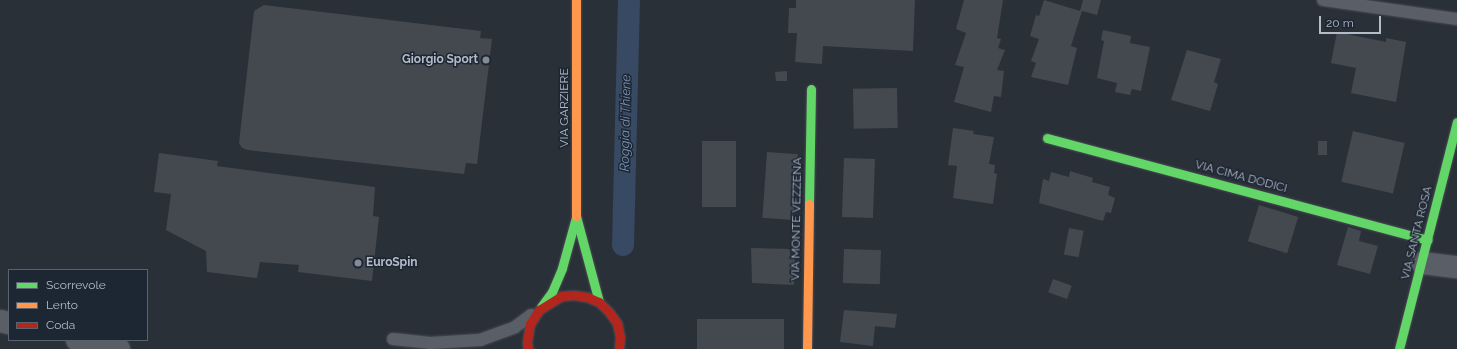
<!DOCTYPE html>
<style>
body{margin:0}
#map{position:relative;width:1457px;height:349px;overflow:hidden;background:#2a3038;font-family:Raleway,sans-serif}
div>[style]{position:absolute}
.canal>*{height:22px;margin:-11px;padding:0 11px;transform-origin:11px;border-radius:11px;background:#384963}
.building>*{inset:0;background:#444950;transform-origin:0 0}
.roads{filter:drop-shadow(0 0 1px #484c53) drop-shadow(0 0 1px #484c53)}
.lane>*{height:12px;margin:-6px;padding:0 6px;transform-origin:6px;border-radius:6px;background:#5a5e66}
.street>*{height:22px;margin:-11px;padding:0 11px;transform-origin:11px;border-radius:11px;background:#5a5e66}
.fast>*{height:9px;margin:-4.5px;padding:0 4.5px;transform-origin:4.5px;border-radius:4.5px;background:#63d668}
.slow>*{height:9px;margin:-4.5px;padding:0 4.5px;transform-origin:4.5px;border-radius:4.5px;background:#ff974d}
.jam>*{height:9px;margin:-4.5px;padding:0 4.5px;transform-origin:4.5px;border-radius:4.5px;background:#b3261e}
.dots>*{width:11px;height:11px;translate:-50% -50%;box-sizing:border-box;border:2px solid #1d2633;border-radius:50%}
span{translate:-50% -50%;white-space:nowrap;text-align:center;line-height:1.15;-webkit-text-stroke:3px #1d2633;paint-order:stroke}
.poi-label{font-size:12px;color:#b4bcc9;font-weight:700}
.right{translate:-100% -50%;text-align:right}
.left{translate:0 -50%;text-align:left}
.street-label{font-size:12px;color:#b4bcc9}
.water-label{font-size:13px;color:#7c92b1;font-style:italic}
.legend{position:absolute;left:8px;top:269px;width:140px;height:72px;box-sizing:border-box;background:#1d2633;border:1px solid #59626f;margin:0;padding:5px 7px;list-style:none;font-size:12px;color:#b4bcc9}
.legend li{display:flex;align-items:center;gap:8px;height:20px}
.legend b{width:20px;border:1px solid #59626f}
.scale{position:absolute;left:1319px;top:16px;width:62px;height:18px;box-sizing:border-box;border:2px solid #b4bcc9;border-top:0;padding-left:5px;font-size:12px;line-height:14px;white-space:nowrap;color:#b4bcc9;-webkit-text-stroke:3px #1d2633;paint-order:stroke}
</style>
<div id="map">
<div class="canal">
<i style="left:623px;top:245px;width:245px;rotate:-88.6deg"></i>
</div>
<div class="building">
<i style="clip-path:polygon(796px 0,915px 0,913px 51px,823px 46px,822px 64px,795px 62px,797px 33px,788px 33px,789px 8px,796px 8px)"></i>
<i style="clip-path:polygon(964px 0,1003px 0,997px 38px,1001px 39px,998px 48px,1005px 50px,997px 70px,1004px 71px,1001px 97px,994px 96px,991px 112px,954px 102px,964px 67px,955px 65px,966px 33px,956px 29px)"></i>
<i style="clip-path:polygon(1044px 0,1080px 11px,1083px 0,1101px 0,1097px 15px,1082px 11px,1071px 46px,1077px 48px,1068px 85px,1031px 77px,1036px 63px,1031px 61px,1039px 39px,1030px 36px,1036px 15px,1039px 16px)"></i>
<i style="clip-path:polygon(264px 5px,481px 31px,480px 38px,492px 39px,477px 164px,466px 163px,464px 174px,248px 150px,242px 148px,239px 143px,254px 11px)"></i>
<i style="clip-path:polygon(1103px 30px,1131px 36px,1130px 43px,1150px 47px,1141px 91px,1132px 89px,1130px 95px,1115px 92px,1117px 83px,1097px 78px,1104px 41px,1101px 40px)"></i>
<i style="clip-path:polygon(1337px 32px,1386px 42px,1386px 38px,1406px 42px,1396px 102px,1351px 93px,1356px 68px,1331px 63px)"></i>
<i style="clip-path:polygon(1187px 50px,1221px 59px,1214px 82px,1218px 84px,1210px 111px,1171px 100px)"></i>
<i style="clip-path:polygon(787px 71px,787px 81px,776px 81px,775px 72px)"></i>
<i style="left:897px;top:88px;width:40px;height:44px;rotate:89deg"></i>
<i style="clip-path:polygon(953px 128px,974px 131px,973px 134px,994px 137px,989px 164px,995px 165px,994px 173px,997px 174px,993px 204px,953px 198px,957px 166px,948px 165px)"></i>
<i style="left:1353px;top:131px;width:53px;height:52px;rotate:13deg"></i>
<i style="left:702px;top:141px;width:34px;height:66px"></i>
<i style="left:1318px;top:141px;width:9px;height:14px"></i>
<i style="left:767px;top:152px;width:31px;height:66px;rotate:4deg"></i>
<i style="clip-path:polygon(159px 153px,218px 161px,217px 166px,375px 187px,373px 216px,379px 217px,372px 281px,298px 272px,299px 265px,260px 262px,257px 278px,207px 272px,206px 251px,166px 230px,171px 194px,154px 192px)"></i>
<i style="left:844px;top:158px;width:31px;height:59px;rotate:2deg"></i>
<i style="clip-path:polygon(1070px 171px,1093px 178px,1092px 182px,1110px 187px,1108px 195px,1115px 198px,1111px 213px,1106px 212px,1103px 221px,1039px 203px,1043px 179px,1049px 181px,1051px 172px,1069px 177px)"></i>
<i style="left:1259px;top:205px;width:41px;height:38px;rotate:17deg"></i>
<i style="clip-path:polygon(1348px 227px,1361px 231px,1359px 241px,1378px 246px,1370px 274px,1337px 265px)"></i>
<i style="left:1069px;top:228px;width:15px;height:27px;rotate:11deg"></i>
<i style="clip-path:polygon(751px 248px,790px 249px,790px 255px,795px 255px,794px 285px,752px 283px)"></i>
<i style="left:844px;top:249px;width:37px;height:34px;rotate:2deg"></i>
<i style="left:1053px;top:279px;width:20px;height:14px;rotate:20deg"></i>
<i style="clip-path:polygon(844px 310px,897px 314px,895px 328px,875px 326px,873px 346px,840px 342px)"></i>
<i style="left:697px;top:319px;width:87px;height:30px"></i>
</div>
<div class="roads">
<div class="lane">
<i style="left:1323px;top:0;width:135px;rotate:8.1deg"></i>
<i style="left:393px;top:339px;width:37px;rotate:6deg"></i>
<i style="left:430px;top:343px;width:50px;rotate:-3.4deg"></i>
<i style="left:480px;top:340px;width:37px;rotate:-20deg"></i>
<i style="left:515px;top:327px;width:20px;rotate:-37deg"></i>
</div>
<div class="street">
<i style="left:1422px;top:263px;width:35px;rotate:7deg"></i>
<i style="left:0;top:321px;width:9px;rotate:13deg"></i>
<i style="left:77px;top:340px;width:43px;rotate:12.1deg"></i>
</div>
<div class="fast">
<i style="left:1047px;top:138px;width:394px;rotate:15deg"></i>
<i style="left:809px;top:204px;width:115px;rotate:-89deg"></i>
<i style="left:576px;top:216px;width:89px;rotate:75deg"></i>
<i style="left:541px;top:307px;width:19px;rotate:-54deg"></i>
<i style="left:552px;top:292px;width:26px;rotate:-67deg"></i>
<i style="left:562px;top:268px;width:53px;rotate:-74.6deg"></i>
<i style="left:1399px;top:349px;width:234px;rotate:-75.7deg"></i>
</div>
<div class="slow">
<i style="left:576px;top:0;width:216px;rotate:90deg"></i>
<i style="left:807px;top:349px;width:145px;rotate:-89.2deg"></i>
</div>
<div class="jam">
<i style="left:528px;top:349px;width:7px;rotate:-98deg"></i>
<i style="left:527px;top:342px;width:18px;rotate:-81deg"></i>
<i style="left:530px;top:324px;width:17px;rotate:-57deg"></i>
<i style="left:539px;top:310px;width:26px;rotate:-32deg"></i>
<i style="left:561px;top:296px;width:13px;rotate:-4deg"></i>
<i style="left:574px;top:295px;width:13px;rotate:9deg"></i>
<i style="left:587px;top:297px;width:13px;rotate:23deg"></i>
<i style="left:599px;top:302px;width:14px;rotate:45deg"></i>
<i style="left:609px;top:312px;width:14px;rotate:54deg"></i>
<i style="left:617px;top:323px;width:14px;rotate:78deg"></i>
<i style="left:620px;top:337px;width:12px;rotate:95deg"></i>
</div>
</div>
<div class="dots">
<i style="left:486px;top:60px;background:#848b96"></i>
<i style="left:358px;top:263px;background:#848b96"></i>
</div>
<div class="poi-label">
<span class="right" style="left:478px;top:60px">Giorgio Sport</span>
<span class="left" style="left:366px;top:263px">EuroSpin</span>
</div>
<div class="street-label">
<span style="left:565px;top:108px;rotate:-90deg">VIA GARZIERE</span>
<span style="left:1241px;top:177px;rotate:15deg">VIA CIMA DODICI</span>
<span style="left:797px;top:219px;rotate:-89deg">VIA MONTE VEZZENA</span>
<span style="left:1417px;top:233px;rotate:-76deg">VIA SANTA ROSA</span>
</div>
<div class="water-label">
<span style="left:626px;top:123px;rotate:-89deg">Roggia di Thiene</span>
</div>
<ul class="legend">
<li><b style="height:5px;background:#63d668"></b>Scorrevole</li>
<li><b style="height:5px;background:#ff974d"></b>Lento</li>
<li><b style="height:5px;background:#b3261e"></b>Coda</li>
</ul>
<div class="scale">20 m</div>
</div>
